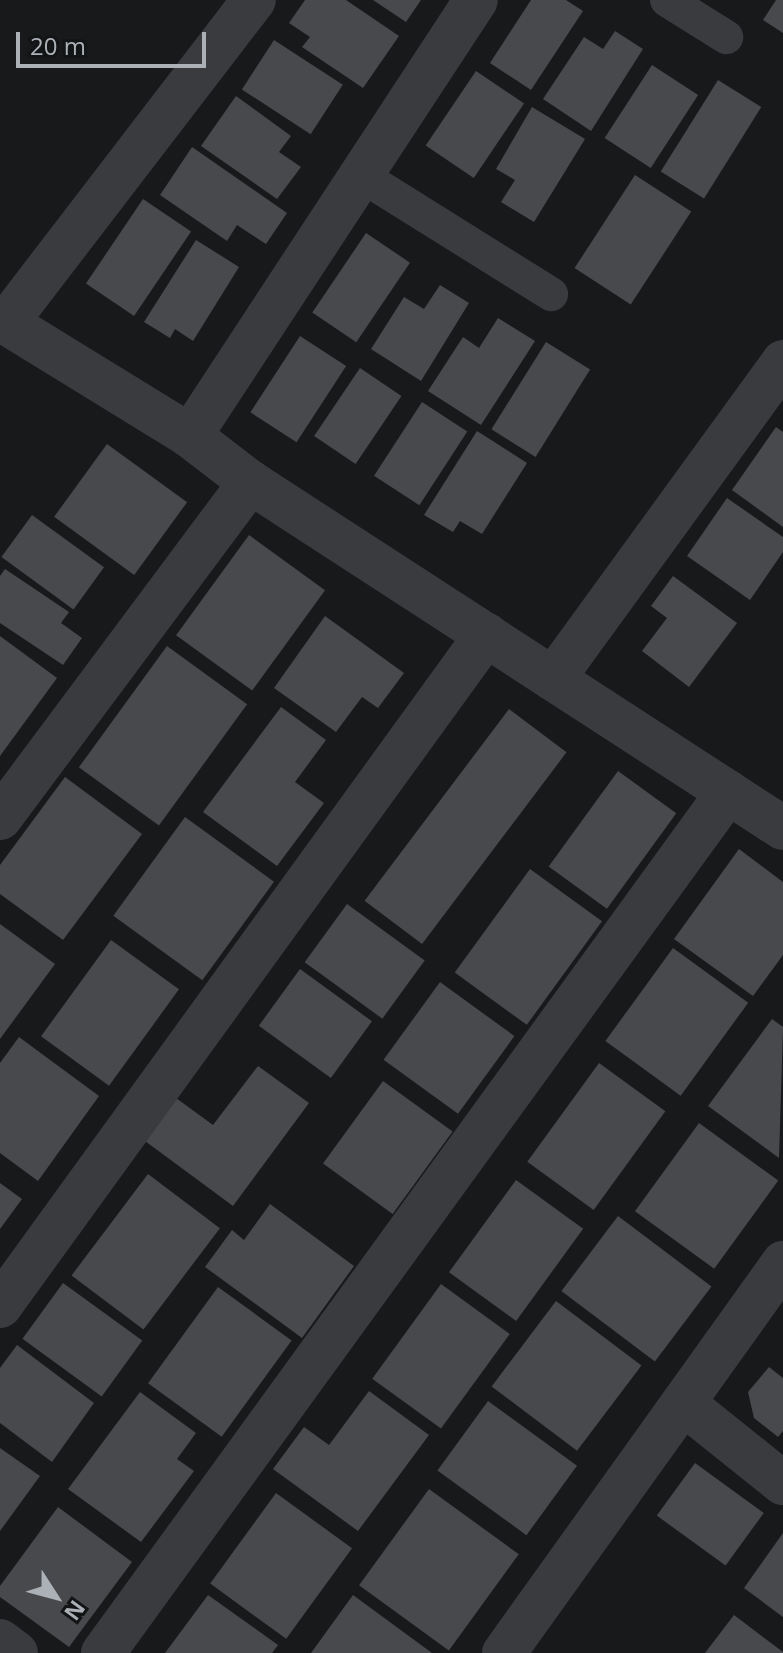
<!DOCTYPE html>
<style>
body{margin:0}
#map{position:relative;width:783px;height:1653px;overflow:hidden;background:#18191a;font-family:"Open Sans",sans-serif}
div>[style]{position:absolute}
.building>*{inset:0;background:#48494c;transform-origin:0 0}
.service>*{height:34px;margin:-17px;padding:0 17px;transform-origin:17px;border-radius:17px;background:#3a3b3f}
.pedestrian>*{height:44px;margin:-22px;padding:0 22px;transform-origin:22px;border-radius:22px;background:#3a3b3f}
.minor>*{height:44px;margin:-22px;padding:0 22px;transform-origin:22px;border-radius:22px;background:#3a3b3f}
span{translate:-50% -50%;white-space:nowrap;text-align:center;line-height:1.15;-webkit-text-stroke:7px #131415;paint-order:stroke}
.north{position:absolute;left:16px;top:1557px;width:80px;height:80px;-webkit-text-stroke:6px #131415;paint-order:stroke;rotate:126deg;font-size:22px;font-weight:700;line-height:32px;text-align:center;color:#acb1b8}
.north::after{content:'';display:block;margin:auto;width:28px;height:36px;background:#acb1b8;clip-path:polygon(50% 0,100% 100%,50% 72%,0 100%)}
.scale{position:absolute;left:16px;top:32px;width:190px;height:36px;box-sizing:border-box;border:4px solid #acb1b8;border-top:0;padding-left:10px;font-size:24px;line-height:28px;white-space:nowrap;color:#acb1b8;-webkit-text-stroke:6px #131415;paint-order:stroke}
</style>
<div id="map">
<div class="building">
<i style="clip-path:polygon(305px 0,346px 0,399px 36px,363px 88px,302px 47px,310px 37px,289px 23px)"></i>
<i style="clip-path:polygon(373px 0,421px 0,406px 22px)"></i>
<i style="clip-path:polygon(531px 0,566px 0,583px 11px,531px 90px,490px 63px)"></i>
<i style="clip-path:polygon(776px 0,783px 0,783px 33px,763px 20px)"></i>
<i style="clip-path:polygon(615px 31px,643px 49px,591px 131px,543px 99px,584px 37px,603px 49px)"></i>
<i style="left:274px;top:40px;width:82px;height:59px;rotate:33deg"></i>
<i style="left:652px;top:65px;width:55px;height:87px;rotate:33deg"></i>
<i style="left:476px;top:71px;width:58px;height:90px;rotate:34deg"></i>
<i style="left:718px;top:80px;width:51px;height:108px;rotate:32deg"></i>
<i style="clip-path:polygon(236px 96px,291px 136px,279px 152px,301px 167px,277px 199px,201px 146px)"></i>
<i style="clip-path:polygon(532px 107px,585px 139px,534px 222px,501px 202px,515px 180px,496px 169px)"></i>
<i style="clip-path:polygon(192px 147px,287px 213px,266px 244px,237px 225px,227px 241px,160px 195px)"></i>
<i style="left:635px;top:175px;width:67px;height:111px;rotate:33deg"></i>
<i style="left:143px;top:199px;width:58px;height:102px;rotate:34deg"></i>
<i style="left:366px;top:233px;width:53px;height:96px;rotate:34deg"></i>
<i style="clip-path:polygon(196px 240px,239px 267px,193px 341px,175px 329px,170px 338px,144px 322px)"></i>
<i style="clip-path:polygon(440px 285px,469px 303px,421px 381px,371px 349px,404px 297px,424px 309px)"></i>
<i style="clip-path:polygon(498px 318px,535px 341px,481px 425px,428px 391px,463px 337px,479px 348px)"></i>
<i style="left:300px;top:336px;width:55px;height:91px;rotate:33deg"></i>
<i style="left:546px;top:342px;width:52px;height:103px;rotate:32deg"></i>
<i style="left:360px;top:368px;width:50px;height:82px;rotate:34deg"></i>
<i style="left:422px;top:402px;width:54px;height:88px;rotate:33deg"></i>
<i style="clip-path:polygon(776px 427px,783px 432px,783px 527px,732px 490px)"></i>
<i style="clip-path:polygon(477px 431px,527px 463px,482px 534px,460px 521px,453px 532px,424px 515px)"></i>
<i style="left:107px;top:444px;width:99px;height:90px;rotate:36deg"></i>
<i style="clip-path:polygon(727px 498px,783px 537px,783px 552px,750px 600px,687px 556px)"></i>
<i style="left:32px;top:515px;width:89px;height:52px;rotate:36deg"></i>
<i style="left:249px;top:535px;width:94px;height:124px;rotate:36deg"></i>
<i style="clip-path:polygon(5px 569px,69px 612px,61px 623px,82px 638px,63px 665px,0 623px,0 576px)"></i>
<i style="clip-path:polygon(673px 576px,737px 623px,689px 687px,642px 651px,667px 618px,651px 606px)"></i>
<i style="clip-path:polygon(325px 616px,404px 673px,378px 708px,362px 697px,336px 732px,274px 688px)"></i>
<i style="clip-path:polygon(0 636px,57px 678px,0 756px)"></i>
<i style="left:167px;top:646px;width:99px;height:150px;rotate:36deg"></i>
<i style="clip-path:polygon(281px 707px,326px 740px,295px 782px,324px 803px,277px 866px,203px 812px)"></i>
<i style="left:509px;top:709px;width:72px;height:240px;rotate:37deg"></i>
<i style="left:618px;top:771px;width:72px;height:118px;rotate:36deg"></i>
<i style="clip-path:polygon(65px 777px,142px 834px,63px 940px,0 894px,0 865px)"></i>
<i style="left:185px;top:817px;width:110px;height:122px;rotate:36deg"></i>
<i style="clip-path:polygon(739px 849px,783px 882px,783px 955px,753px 996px,674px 939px)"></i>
<i style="left:530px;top:869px;width:89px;height:128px;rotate:36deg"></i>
<i style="left:347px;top:904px;width:96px;height:72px;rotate:36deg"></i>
<i style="clip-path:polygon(0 924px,55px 964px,0 1039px)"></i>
<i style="left:111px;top:940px;width:84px;height:119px;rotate:36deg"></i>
<i style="left:673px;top:948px;width:93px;height:115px;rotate:36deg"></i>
<i style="left:300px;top:969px;width:89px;height:70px;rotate:36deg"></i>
<i style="left:440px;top:982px;width:92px;height:96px;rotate:36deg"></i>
<i style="clip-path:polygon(772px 1019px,783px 1027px,779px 1158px,708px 1106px)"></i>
<i style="clip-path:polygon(19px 1037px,99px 1096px,38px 1181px,0 1153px,0 1063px)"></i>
<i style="left:599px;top:1063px;width:82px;height:122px;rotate:36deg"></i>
<i style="clip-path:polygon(258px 1066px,309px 1103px,233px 1206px,145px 1141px,176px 1098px,213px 1125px)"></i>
<i style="left:383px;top:1081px;width:86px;height:102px;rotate:36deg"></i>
<i style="left:699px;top:1123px;width:98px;height:109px;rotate:36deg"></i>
<i style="left:148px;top:1174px;width:90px;height:127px;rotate:37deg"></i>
<i style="left:516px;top:1180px;width:83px;height:114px;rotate:36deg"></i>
<i style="clip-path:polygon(0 1183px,22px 1199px,0 1229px)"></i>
<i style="clip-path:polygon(270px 1204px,354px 1266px,302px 1338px,205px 1267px,232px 1230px,244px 1240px)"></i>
<i style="left:618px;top:1216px;width:117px;height:94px;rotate:37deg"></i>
<i style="left:63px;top:1283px;width:98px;height:69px;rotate:36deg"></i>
<i style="left:441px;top:1284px;width:85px;height:117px;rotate:36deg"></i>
<i style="left:218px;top:1287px;width:91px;height:119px;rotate:36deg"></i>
<i style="left:556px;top:1301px;width:107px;height:107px;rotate:37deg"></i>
<i style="clip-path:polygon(17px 1345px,94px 1403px,52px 1462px,0 1423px,0 1368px)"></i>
<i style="clip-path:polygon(769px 1367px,783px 1378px,783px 1431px,778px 1437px,754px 1418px,748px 1392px)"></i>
<i style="clip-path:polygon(369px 1391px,429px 1435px,358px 1531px,273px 1469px,304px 1427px,329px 1445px)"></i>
<i style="clip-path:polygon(140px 1392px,196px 1433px,177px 1459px,194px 1471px,141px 1542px,68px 1489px)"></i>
<i style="left:488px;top:1401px;width:110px;height:86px;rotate:36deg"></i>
<i style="clip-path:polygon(0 1448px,40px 1476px,0 1531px)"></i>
<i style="left:695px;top:1463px;width:85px;height:65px;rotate:36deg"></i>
<i style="left:429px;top:1489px;width:111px;height:119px;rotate:36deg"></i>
<i style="left:276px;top:1493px;width:94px;height:112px;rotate:36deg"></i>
<i style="clip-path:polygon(58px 1507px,132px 1562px,69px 1647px,0 1597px,0 1586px)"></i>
<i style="clip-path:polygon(783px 1533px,783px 1617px,744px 1588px)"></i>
<i style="clip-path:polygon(208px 1595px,278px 1645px,272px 1653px,165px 1653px)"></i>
<i style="clip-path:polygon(353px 1595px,432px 1653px,311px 1653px)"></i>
<i style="clip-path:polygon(734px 1615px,783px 1652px,783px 1653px,705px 1653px)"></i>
</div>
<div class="service">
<i style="left:667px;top:0;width:70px;rotate:32.1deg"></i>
<i style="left:362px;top:176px;width:223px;rotate:32deg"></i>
</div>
<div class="pedestrian">
<i style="left:6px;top:323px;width:407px;rotate:-52.5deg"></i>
</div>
<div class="minor">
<i style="left:0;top:319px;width:223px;rotate:31.6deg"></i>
<i style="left:190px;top:436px;width:76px;rotate:37.5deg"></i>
<i style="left:250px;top:482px;width:635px;rotate:32.99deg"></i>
<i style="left:190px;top:436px;width:521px;rotate:-56.74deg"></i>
<i style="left:553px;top:679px;width:392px;rotate:-54deg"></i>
<i style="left:0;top:818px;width:419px;rotate:-53.3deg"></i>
<i style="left:0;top:1306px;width:829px;rotate:-54.08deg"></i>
<i style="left:683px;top:1403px;width:128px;rotate:38.7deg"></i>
<i style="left:0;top:1641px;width:20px;rotate:37deg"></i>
<i style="left:103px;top:1653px;width:1064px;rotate:-54.02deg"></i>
<i style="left:504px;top:1653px;width:480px;rotate:-54.4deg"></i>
</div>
<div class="north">N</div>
<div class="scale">20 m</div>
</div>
